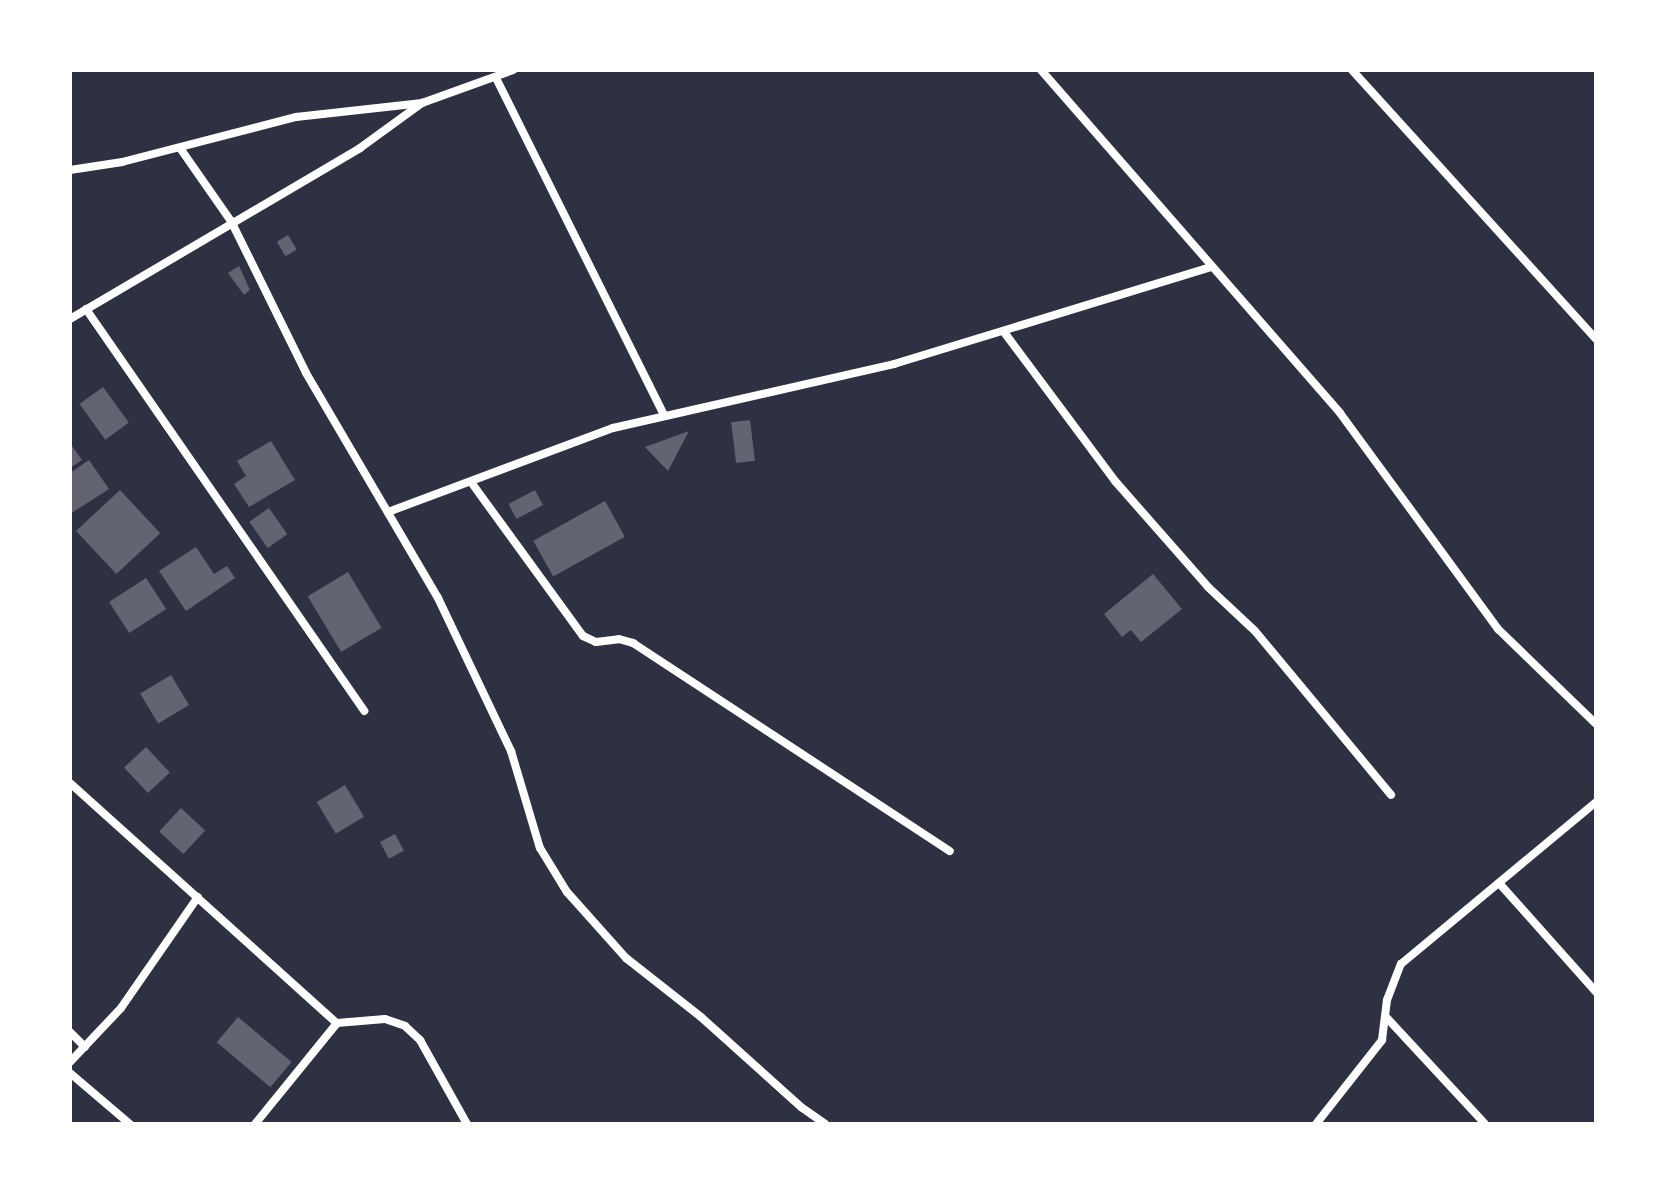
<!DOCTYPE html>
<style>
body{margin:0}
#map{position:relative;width:1666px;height:1194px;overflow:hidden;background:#2d3142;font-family:Commissioner,sans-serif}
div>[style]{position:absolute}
.building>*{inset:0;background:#626471;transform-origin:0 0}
.minor>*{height:8px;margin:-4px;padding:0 4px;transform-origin:4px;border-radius:4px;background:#fff}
span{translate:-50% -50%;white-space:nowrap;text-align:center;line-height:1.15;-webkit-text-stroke:7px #fff;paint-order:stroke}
.frame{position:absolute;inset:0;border:72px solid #fff;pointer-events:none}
</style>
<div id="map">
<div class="building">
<i style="left:288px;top:235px;width:17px;height:13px;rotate:59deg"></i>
<i style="clip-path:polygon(239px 266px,250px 290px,244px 295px,228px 273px)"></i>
<i style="left:103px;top:387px;width:44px;height:29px;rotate:54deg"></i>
<i style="left:750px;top:420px;width:41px;height:19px;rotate:83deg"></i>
<i style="clip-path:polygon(689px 431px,668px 471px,645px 447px)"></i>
<i style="clip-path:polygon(271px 441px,295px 480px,249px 507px,234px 484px,246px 476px,237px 461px)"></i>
<i style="clip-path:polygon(70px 443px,82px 460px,70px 468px)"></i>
<i style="clip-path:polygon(89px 460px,109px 489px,70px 514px,70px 473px)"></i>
<i style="left:120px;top:490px;width:59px;height:60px;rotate:47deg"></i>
<i style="left:535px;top:490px;width:17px;height:30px;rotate:62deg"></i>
<i style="left:605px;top:501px;width:41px;height:82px;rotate:61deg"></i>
<i style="left:269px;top:508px;width:32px;height:24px;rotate:55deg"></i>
<i style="clip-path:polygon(196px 547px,214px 574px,227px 566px,235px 578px,186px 611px,159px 571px)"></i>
<i style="left:348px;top:572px;width:65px;height:47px;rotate:59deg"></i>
<i style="clip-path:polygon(1153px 574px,1182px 609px,1141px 642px,1131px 630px,1122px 637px,1104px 614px)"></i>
<i style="left:146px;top:578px;width:37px;height:44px;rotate:57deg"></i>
<i style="left:171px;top:675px;width:35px;height:36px;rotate:59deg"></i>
<i style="left:146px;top:747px;width:35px;height:30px;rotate:47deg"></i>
<i style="left:345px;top:785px;width:37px;height:33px;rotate:59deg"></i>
<i style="left:181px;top:808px;width:33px;height:32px;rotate:43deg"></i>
<i style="left:395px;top:834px;width:19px;height:17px;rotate:62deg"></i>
<i style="left:238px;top:1017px;width:70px;height:33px;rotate:40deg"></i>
</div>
<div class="minor">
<i style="left:1041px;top:70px;width:455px;rotate:48.9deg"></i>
<i style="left:1340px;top:413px;width:268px;rotate:53.8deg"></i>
<i style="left:1498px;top:629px;width:136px;rotate:44.1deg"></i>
<i style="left:1352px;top:70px;width:363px;rotate:47.8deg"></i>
<i style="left:496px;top:78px;width:377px;rotate:63.5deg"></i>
<i style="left:180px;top:148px;width:89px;rotate:55.1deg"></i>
<i style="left:231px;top:221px;width:169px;rotate:63.7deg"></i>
<i style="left:306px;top:373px;width:261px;rotate:59.6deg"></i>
<i style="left:438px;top:598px;width:170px;rotate:64.5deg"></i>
<i style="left:511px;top:751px;width:101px;rotate:73.4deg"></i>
<i style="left:540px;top:848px;width:52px;rotate:58.5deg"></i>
<i style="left:567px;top:892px;width:89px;rotate:48.2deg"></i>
<i style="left:626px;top:958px;width:95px;rotate:38.2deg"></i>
<i style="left:701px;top:1017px;width:135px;rotate:42deg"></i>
<i style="left:801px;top:1107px;width:29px;rotate:35deg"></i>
<i style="left:70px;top:170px;width:53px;rotate:-8.7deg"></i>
<i style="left:122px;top:162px;width:180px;rotate:-14.5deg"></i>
<i style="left:296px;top:117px;width:127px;rotate:-6.3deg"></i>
<i style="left:86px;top:309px;width:489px;rotate:55.3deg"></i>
<i style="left:70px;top:319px;width:337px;rotate:-30.5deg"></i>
<i style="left:360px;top:148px;width:77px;rotate:-36deg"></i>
<i style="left:422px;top:103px;width:97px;rotate:-19.9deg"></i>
<i style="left:1004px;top:332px;width:186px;rotate:53.3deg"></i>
<i style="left:1115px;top:481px;width:141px;rotate:48.7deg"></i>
<i style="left:1208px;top:587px;width:64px;rotate:43.1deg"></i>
<i style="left:1255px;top:631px;width:213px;rotate:50.3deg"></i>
<i style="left:471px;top:482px;width:190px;rotate:54deg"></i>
<i style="left:583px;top:636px;width:14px;rotate:25deg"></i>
<i style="left:596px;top:642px;width:23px;rotate:-7deg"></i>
<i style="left:619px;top:639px;width:15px;rotate:16deg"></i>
<i style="left:633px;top:643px;width:379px;rotate:33.3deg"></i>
<i style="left:388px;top:512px;width:240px;rotate:-20.5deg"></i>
<i style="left:613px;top:428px;width:288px;rotate:-12.8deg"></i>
<i style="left:894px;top:364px;width:332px;rotate:-17deg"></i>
<i style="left:70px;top:783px;width:359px;rotate:42deg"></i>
<i style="left:1499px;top:883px;width:146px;rotate:48.3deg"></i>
<i style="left:1387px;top:1018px;width:144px;rotate:47.2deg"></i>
<i style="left:70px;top:1032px;width:21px;rotate:45deg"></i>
<i style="left:70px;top:1062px;width:74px;rotate:-46.6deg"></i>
<i style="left:121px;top:1008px;width:135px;rotate:-55.3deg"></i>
<i style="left:70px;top:1073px;width:79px;rotate:40.4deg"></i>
<i style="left:255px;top:1124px;width:130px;rotate:-50.9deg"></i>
<i style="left:337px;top:1023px;width:48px;rotate:-4.8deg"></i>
<i style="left:385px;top:1019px;width:21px;rotate:19deg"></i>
<i style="left:405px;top:1026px;width:21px;rotate:43deg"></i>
<i style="left:420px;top:1040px;width:96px;rotate:60.8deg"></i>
<i style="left:1316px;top:1124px;width:107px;rotate:-51.8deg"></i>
<i style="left:1382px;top:1040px;width:40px;rotate:-82.9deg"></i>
<i style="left:1387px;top:1000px;width:39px;rotate:-69deg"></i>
<i style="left:1401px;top:964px;width:254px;rotate:-39.7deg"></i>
</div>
<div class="frame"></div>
</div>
